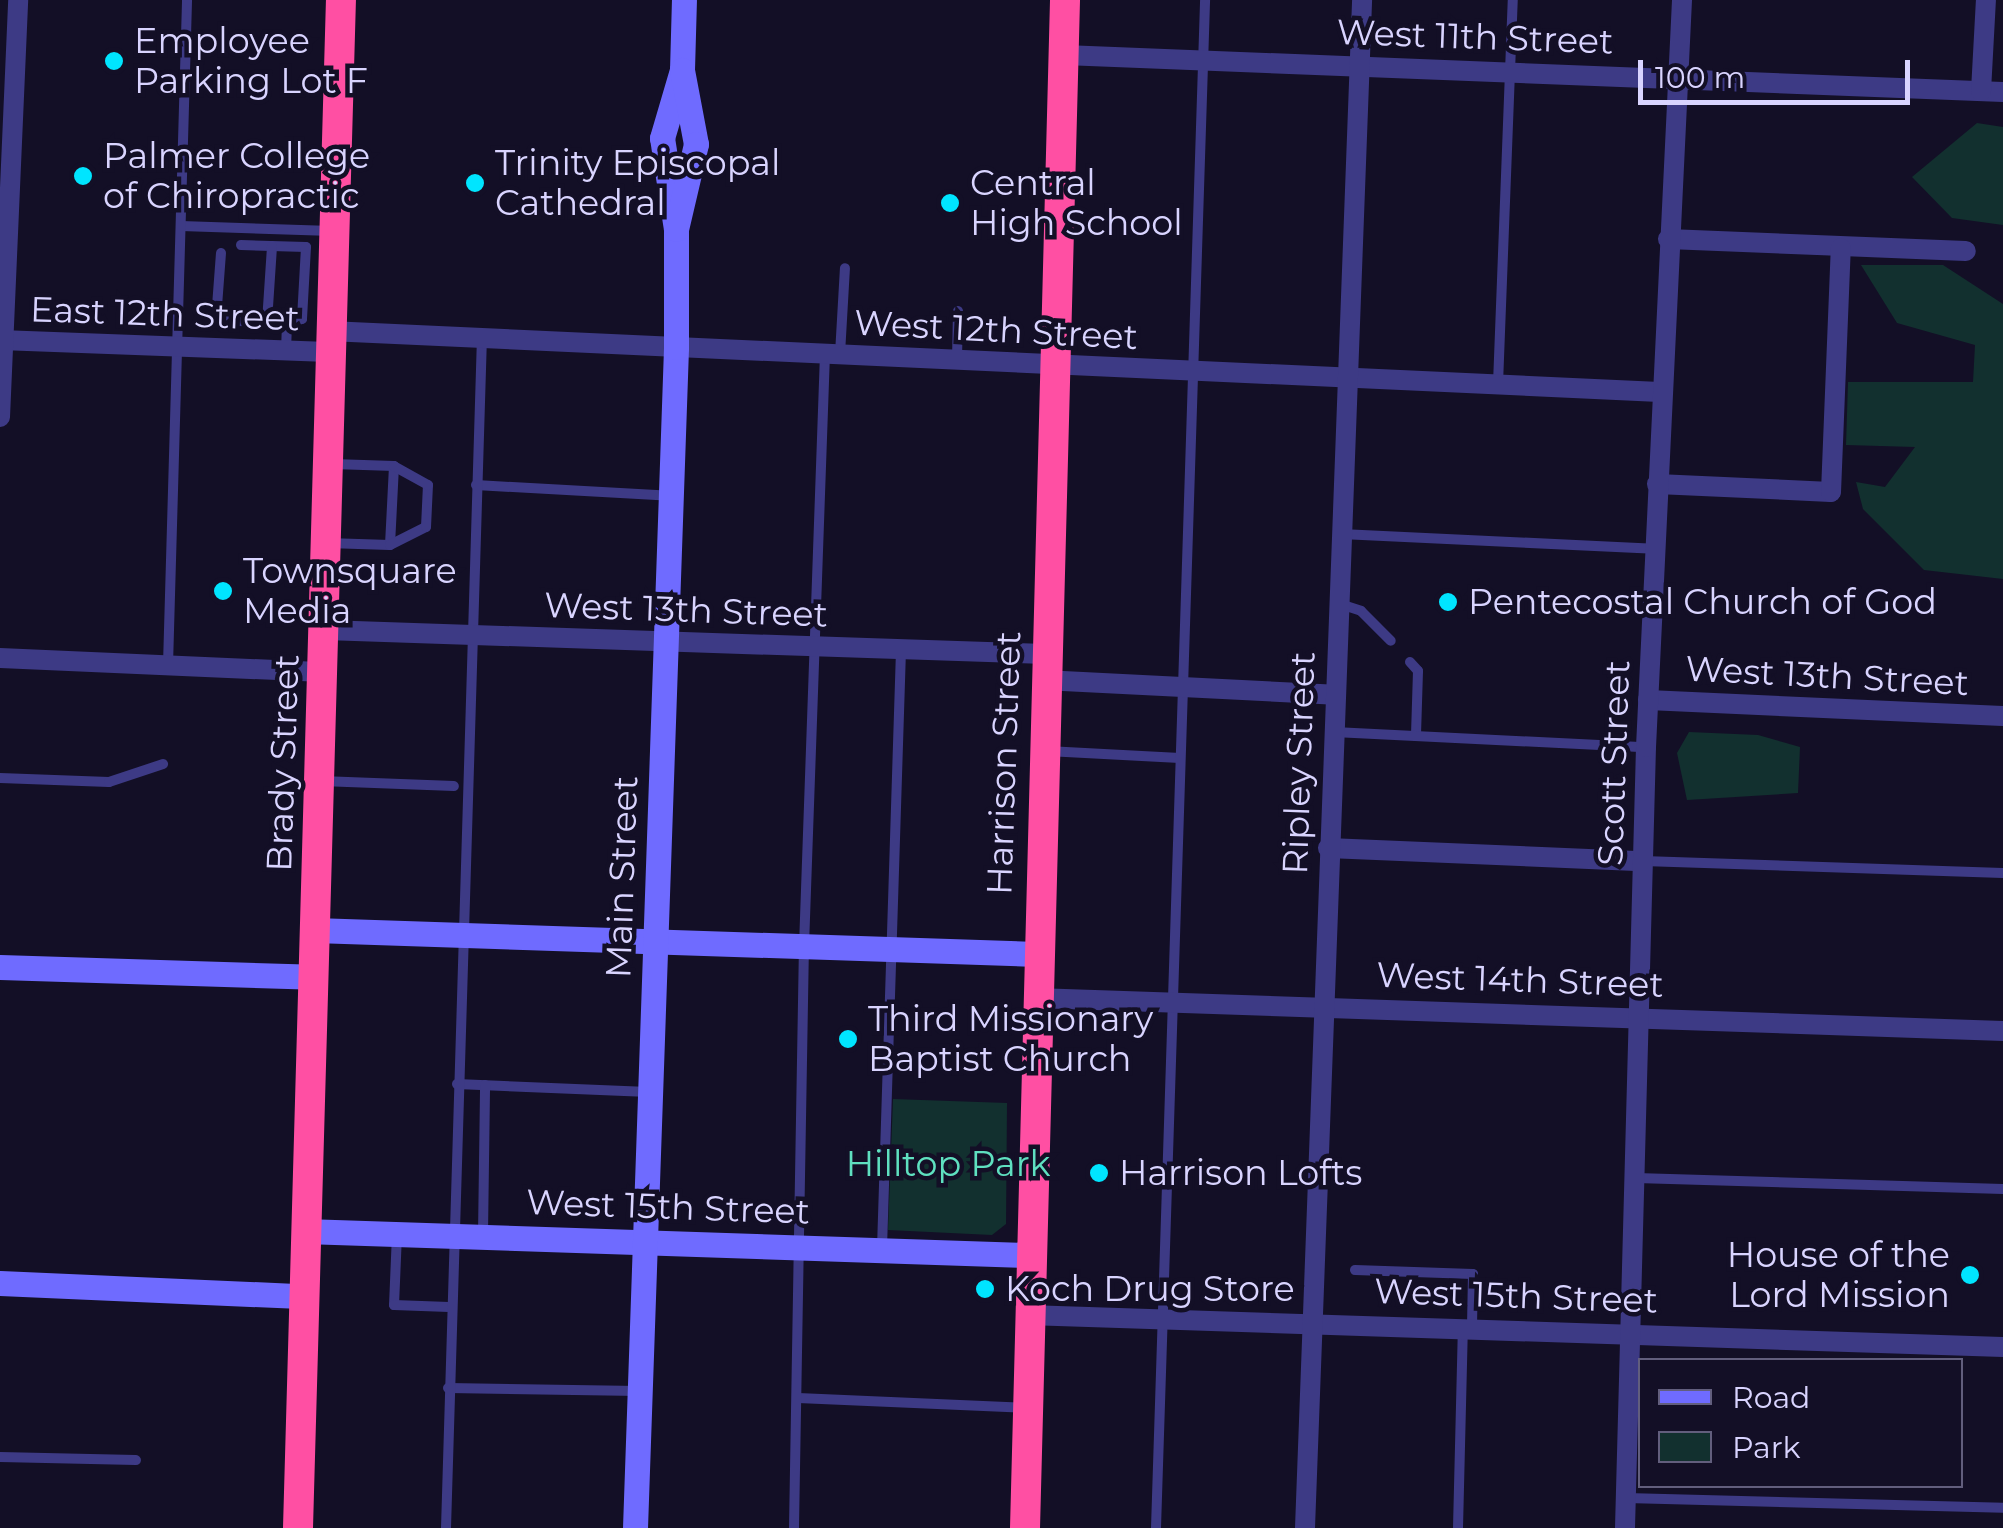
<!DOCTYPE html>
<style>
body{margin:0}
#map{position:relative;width:2003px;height:1528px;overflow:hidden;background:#130f26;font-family:Montserrat,sans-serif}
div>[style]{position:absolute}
.green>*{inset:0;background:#12302f}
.lane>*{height:10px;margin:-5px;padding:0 5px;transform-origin:5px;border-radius:5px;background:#3d3a85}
.street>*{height:20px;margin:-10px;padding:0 10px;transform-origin:10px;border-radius:10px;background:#3d3a85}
.secondary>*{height:25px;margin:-12.5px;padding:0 12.5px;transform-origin:12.5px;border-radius:12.5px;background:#6f6bff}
.highway>*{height:30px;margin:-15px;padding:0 15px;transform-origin:15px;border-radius:15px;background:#ff4fa3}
.dots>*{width:28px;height:28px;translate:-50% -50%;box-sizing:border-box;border:5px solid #130f26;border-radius:50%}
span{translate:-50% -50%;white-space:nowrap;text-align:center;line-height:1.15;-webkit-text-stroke:9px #130f26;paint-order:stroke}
.street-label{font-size:35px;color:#d9d4ff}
.poi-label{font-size:35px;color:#d9d4ff}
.left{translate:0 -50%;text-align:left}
.right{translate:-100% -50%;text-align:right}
.park-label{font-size:35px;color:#5fe0c0}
.legend{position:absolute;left:1638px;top:1358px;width:325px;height:130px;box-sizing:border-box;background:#130f26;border:2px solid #625e7d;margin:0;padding:12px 18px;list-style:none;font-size:30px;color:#d9d4ff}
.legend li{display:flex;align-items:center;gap:20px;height:50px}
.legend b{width:50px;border:2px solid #625e7d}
.scale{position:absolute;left:1638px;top:60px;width:272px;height:45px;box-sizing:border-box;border:5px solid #d9d4ff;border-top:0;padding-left:12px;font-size:30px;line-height:35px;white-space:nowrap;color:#d9d4ff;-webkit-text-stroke:8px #130f26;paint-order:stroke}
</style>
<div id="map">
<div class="green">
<i style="clip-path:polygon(1977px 123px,2003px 127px,2003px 225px,1952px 218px,1912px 177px)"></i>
<i style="clip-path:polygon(1861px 265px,1943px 265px,2003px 304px,2003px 579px,1924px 570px,1863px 509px,1856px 482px,1885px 487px,1915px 447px,1846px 445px,1848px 382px,1973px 382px,1975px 345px,1897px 323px)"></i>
<i style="clip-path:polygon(1689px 732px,1758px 735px,1800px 747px,1798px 793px,1687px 800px,1677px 753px)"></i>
<i style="clip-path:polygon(893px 1099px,1007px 1103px,1006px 1224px,992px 1235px,888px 1230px)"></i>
</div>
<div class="lane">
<i style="left:181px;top:226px;width:151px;rotate:1.9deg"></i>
<i style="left:241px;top:245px;width:65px;rotate:1.8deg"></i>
<i style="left:306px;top:247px;width:72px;rotate:93.2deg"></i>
<i style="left:302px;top:319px;width:16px;rotate:165deg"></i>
<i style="left:287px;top:323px;width:27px;rotate:92deg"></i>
<i style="left:221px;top:253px;width:67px;rotate:94.3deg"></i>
<i style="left:216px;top:320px;width:71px;rotate:2.4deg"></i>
<i style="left:267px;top:322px;width:76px;rotate:-86.2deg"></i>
<i style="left:840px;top:354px;width:86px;rotate:-86.7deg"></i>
<i style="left:957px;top:359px;width:48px;rotate:-88.8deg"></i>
<i style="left:1498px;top:384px;width:384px;rotate:-87.8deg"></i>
<i style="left:476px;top:485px;width:194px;rotate:3.2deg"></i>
<i style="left:1341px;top:534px;width:313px;rotate:2.7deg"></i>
<i style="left:327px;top:543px;width:63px;rotate:1.8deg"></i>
<i style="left:390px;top:545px;width:79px;rotate:-87.1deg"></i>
<i style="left:394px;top:466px;width:61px;rotate:-178.1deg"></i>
<i style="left:390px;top:545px;width:40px;rotate:-26.6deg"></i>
<i style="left:426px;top:527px;width:42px;rotate:-87.3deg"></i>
<i style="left:428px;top:485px;width:39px;rotate:-151deg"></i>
<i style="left:1340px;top:604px;width:22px;rotate:18deg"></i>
<i style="left:1361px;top:611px;width:42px;rotate:45deg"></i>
<i style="left:1410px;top:662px;width:12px;rotate:48deg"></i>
<i style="left:1418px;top:671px;width:65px;rotate:91.8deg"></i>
<i style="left:168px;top:665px;width:665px;rotate:-88.36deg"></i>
<i style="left:1334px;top:732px;width:311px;rotate:2.8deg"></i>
<i style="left:1047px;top:751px;width:133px;rotate:3deg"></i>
<i style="left:0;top:778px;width:109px;rotate:2.1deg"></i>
<i style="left:109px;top:782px;width:57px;rotate:-18.4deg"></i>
<i style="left:321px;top:781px;width:133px;rotate:2.2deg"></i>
<i style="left:1643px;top:861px;width:360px;rotate:1.9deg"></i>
<i style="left:457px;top:1084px;width:192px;rotate:2.4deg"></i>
<i style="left:1636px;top:1178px;width:367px;rotate:1.7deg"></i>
<i style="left:397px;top:1234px;width:71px;rotate:92.4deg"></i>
<i style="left:394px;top:1305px;width:55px;rotate:2.1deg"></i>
<i style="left:483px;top:1234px;width:149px;rotate:-89.2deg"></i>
<i style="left:882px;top:1248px;width:598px;rotate:-88.18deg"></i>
<i style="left:1355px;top:1270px;width:118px;rotate:1.9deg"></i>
<i style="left:1473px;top:1274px;width:54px;rotate:91.1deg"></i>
<i style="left:448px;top:1388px;width:191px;rotate:0.9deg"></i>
<i style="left:798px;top:1398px;width:226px;rotate:2.5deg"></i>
<i style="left:0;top:1457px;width:136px;rotate:1.3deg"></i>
<i style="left:1626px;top:1498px;width:377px;rotate:1.5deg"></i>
<i style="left:446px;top:1528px;width:1191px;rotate:-88.27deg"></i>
<i style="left:794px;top:1528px;width:582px;rotate:-89.02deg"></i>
<i style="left:804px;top:946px;width:592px;rotate:-87.97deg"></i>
<i style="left:1156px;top:1528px;width:1529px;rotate:-88.16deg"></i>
<i style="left:1458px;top:1528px;width:199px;rotate:-88.6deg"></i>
</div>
<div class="street">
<i style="left:1064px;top:55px;width:940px;rotate:2.26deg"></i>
<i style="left:1981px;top:91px;width:91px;rotate:-86.9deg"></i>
<i style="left:1668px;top:239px;width:298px;rotate:2.3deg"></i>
<i style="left:329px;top:331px;width:1332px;rotate:2.62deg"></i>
<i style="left:0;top:340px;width:328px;rotate:2.1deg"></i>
<i style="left:0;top:417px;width:417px;rotate:-87.5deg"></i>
<i style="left:1657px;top:484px;width:174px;rotate:2.6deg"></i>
<i style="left:1831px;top:492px;width:244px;rotate:-87.7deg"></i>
<i style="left:325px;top:630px;width:720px;rotate:1.91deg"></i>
<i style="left:0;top:658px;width:324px;rotate:2.5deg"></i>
<i style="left:1043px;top:680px;width:292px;rotate:2.9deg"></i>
<i style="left:1648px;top:700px;width:355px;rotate:2.6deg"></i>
<i style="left:1328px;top:848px;width:314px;rotate:2.4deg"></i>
<i style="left:1035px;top:998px;width:969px;rotate:1.95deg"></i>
<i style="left:1027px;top:1315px;width:977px;rotate:1.88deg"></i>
<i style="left:1305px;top:1528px;width:1529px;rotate:-87.86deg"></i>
<i style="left:1625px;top:1528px;width:781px;rotate:-88.46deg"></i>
<i style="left:1646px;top:747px;width:748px;rotate:-87.24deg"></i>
</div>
<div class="secondary">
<i style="left:682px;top:70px;width:70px;rotate:-88.4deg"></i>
<i style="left:314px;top:930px;width:722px;rotate:1.9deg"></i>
<i style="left:0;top:967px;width:313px;rotate:1.8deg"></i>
<i style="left:304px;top:1231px;width:725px;rotate:1.9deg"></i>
<i style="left:0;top:1283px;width:301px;rotate:2.5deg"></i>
<i style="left:635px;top:1528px;width:1182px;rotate:-88.01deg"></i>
<i style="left:676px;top:347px;width:118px;rotate:-90deg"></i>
<i style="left:676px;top:229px;width:92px;rotate:-98.7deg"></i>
<i style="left:662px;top:138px;width:71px;rotate:-73.6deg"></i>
<i style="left:682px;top:70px;width:75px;rotate:79.3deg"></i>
<i style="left:696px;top:144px;width:87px;rotate:103.2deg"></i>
</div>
<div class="highway">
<i style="left:298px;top:1528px;width:1529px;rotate:-88.39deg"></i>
<i style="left:1025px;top:1528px;width:1529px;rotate:-88.5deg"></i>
</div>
<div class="dots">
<i style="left:114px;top:61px;background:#00e5ff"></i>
<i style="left:83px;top:176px;background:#00e5ff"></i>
<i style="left:475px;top:183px;background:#00e5ff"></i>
<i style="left:950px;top:203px;background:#00e5ff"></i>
<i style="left:223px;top:591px;background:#00e5ff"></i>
<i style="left:1448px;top:602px;background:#00e5ff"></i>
<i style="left:848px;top:1039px;background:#00e5ff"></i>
<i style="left:1099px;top:1173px;background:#00e5ff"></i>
<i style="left:1970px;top:1275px;background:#00e5ff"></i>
<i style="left:985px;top:1289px;background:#00e5ff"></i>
</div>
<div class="street-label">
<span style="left:1475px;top:37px;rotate:2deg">West 11th Street</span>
<span style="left:165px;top:314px;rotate:2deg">East 12th Street</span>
<span style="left:996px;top:330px;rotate:3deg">West 12th Street</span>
<span style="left:686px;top:610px;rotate:2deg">West 13th Street</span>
<span style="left:1827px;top:676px;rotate:3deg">West 13th Street</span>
<span style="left:283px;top:763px;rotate:-88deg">Brady Street</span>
<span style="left:1004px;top:763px;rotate:-88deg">Harrison Street</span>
<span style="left:1299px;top:763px;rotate:-88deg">Ripley Street</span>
<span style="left:1614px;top:763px;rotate:-88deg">Scott Street</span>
<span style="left:622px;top:877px;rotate:-88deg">Main Street</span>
<span style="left:1520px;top:980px;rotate:2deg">West 14th Street</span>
<span style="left:668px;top:1207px;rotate:2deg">West 15th Street</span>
<span style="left:1516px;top:1296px;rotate:2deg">West 15th Street</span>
</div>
<div class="poi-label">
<span class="left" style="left:134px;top:61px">Employee<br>Parking Lot F</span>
<span class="left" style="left:103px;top:176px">Palmer College<br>of Chiropractic</span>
<span class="left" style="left:495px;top:183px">Trinity Episcopal<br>Cathedral</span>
<span class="left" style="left:970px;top:203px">Central<br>High School</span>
<span class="left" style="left:243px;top:591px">Townsquare<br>Media</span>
<span class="left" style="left:1468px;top:602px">Pentecostal Church of God</span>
<span class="left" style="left:868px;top:1039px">Third Missionary<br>Baptist Church</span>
<span class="left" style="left:1119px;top:1173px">Harrison Lofts</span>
<span class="right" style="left:1950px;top:1275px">House of the<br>Lord Mission</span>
<span class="left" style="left:1005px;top:1289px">Koch Drug Store</span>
</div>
<div class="park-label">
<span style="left:948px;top:1164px">Hilltop Park</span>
</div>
<ul class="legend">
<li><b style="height:12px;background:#6f6bff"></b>Road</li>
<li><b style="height:28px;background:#12302f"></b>Park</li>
</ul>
<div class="scale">100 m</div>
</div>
